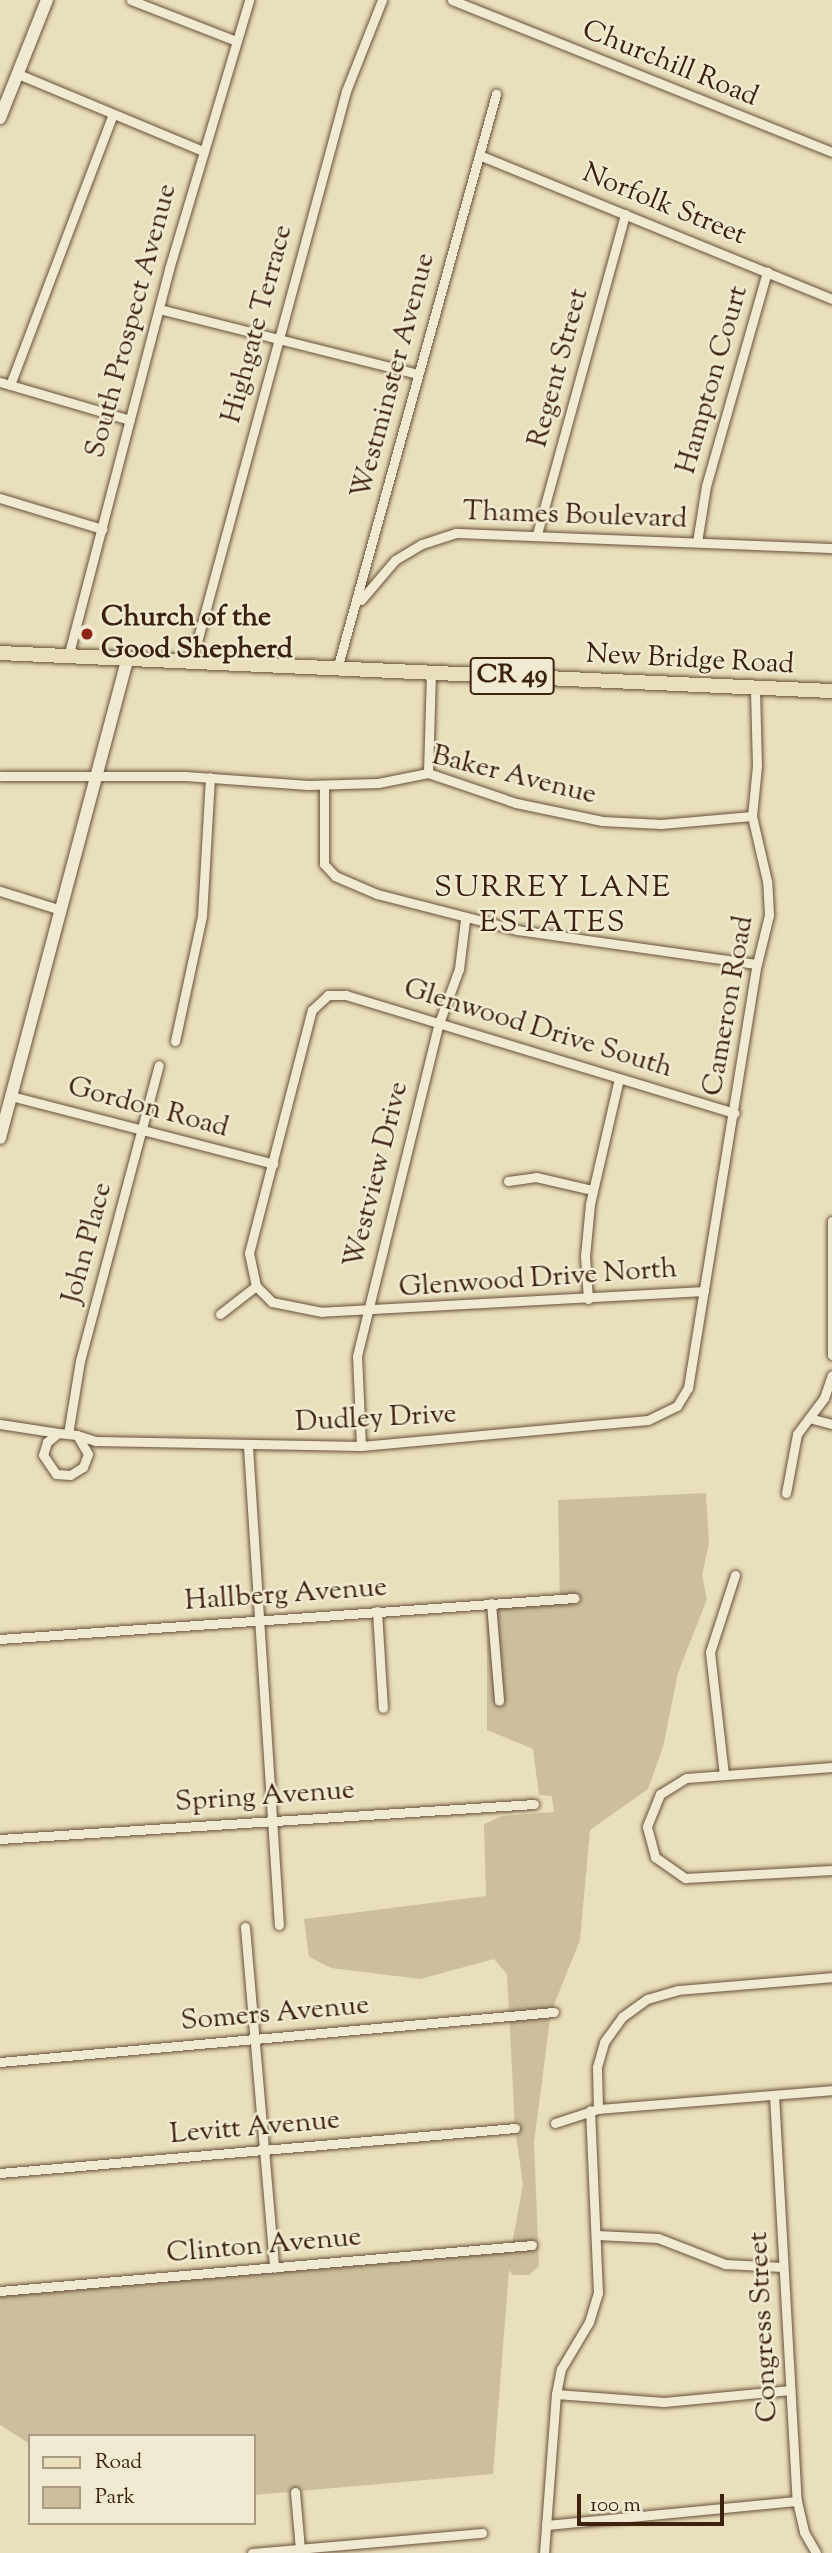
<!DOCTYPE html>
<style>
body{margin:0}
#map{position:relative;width:832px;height:2553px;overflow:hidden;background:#e9dfba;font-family:"Sorts Mill Goudy",serif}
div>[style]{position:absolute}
.green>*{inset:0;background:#ccbf9d}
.roads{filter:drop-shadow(0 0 2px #68503a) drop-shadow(0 0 2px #68503a)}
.street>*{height:9px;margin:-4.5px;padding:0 4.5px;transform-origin:4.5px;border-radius:4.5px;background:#f1ead2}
.secondary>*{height:12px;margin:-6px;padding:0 6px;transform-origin:6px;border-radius:6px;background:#f1ead2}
.primary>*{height:14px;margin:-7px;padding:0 7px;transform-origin:7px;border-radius:7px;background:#e9dfba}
.dots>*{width:19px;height:19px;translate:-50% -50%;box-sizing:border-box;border:4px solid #f1ead2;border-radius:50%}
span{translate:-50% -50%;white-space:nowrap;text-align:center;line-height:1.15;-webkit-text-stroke:5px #f1ead2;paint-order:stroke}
.shield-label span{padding:2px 5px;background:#f1ead2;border:2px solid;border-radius:5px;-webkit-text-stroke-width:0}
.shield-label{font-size:26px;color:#3d210f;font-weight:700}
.street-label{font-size:28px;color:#3d210f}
.poi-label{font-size:28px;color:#3d210f;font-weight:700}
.left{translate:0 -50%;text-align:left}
.neighbourhood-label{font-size:30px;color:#3d210f;letter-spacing:2px}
.legend{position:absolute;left:28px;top:2434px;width:228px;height:91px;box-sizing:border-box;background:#f1ead2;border:2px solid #a99a84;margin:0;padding:9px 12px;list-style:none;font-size:21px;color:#3d210f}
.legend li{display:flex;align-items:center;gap:14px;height:35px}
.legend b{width:35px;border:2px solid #a99a84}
.scale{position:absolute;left:577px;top:2494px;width:147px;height:32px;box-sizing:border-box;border:4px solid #3d210f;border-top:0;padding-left:9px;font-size:21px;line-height:24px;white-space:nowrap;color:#3d210f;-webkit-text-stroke:5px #f1ead2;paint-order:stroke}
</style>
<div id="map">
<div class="green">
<i style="clip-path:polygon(706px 1493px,709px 1544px,702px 1575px,707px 1599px,678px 1673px,663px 1747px,648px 1789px,590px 1830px,580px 1940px,551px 2012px,534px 2142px,539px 2266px,529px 2275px,513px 2275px,509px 2270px,493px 2474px,254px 2495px,254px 2436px,30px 2436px,30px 2444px,0 2425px,0 2288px,512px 2244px,523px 2185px,515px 2128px,507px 1974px,494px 1959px,420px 1979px,331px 1968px,309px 1957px,304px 1919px,486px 1896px,484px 1824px,502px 1816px,554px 1812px,552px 1796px,539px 1795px,533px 1749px,487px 1730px,487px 1606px,560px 1604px,558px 1500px)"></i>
</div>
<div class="roads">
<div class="street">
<i style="left:131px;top:0;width:113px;rotate:21.3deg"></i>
<i style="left:452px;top:0;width:409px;rotate:21.8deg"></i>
<i style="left:18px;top:74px;width:200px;rotate:22.6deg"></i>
<i style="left:479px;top:155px;width:381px;rotate:22.2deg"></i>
<i style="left:159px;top:309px;width:267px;rotate:14.1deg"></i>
<i style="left:0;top:382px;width:135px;rotate:16.3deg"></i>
<i style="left:10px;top:385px;width:290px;rotate:-69.2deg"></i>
<i style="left:0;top:498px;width:107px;rotate:16.9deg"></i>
<i style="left:537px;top:534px;width:332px;rotate:-74.6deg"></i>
<i style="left:697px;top:542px;width:57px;rotate:-80.9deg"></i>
<i style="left:706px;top:486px;width:223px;rotate:-74.1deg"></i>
<i style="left:361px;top:600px;width:52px;rotate:-49.6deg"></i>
<i style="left:395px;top:560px;width:31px;rotate:-31deg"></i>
<i style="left:422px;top:544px;width:36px;rotate:-18deg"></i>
<i style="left:456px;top:533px;width:376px;rotate:2.3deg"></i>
<i style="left:68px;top:657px;width:401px;rotate:-75.4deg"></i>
<i style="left:169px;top:269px;width:281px;rotate:-73.4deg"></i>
<i style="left:191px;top:664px;width:594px;rotate:-74.86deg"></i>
<i style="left:346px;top:91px;width:98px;rotate:-68.4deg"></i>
<i style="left:337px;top:669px;width:597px;rotate:-74.54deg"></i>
<i style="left:428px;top:773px;width:100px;rotate:-88.3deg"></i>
<i style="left:0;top:776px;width:185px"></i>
<i style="left:185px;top:776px;width:123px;rotate:4.2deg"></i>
<i style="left:308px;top:785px;width:70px;rotate:-1.6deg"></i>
<i style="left:378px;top:783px;width:51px;rotate:-11.3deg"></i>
<i style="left:428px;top:773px;width:93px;rotate:18.8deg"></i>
<i style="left:516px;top:803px;width:88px;rotate:11.8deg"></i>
<i style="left:602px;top:821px;width:59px;rotate:2.9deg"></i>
<i style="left:661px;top:824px;width:91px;rotate:-5deg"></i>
<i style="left:324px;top:785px;width:79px;rotate:90deg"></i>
<i style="left:324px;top:864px;width:16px;rotate:47deg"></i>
<i style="left:335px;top:876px;width:46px;rotate:23.2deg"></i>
<i style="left:377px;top:894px;width:145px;rotate:14.4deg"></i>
<i style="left:517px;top:930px;width:242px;rotate:8.1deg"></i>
<i style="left:0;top:891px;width:64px;rotate:17.3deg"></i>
<i style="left:175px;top:1041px;width:128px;rotate:-77.8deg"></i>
<i style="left:202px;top:916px;width:139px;rotate:-86.7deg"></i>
<i style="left:11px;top:1096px;width:271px;rotate:14.5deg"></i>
<i style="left:508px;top:1181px;width:28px;rotate:-8deg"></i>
<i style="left:536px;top:1177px;width:57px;rotate:13.1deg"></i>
<i style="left:832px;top:1221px;width:134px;rotate:90deg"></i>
<i style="left:704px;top:1291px;width:383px;rotate:176.9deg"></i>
<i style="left:322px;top:1312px;width:51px;rotate:-168.7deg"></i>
<i style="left:272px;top:1302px;width:23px;rotate:-135deg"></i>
<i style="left:256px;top:1286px;width:34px;rotate:-102deg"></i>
<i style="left:249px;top:1253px;width:251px;rotate:-75.5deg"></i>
<i style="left:312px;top:1010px;width:22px;rotate:-43deg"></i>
<i style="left:328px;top:995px;width:18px"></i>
<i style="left:346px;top:995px;width:406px;rotate:16.9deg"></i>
<i style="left:588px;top:1299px;width:43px;rotate:-94deg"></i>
<i style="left:585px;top:1256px;width:52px;rotate:-84.5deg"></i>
<i style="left:590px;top:1204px;width:129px;rotate:-77deg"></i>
<i style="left:220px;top:1314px;width:46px;rotate:-37.9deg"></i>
<i style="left:809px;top:1418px;width:24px;rotate:15deg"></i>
<i style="left:0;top:1424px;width:59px;rotate:8.8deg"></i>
<i style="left:68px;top:1434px;width:74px;rotate:-80.7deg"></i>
<i style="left:80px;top:1361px;width:306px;rotate:-75.1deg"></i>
<i style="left:77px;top:1435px;width:22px;rotate:60deg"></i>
<i style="left:88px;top:1454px;width:14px;rotate:111deg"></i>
<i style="left:83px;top:1467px;width:15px;rotate:148deg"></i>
<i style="left:70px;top:1475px;width:14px;rotate:-176deg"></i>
<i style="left:56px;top:1474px;width:23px;rotate:-124deg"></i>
<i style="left:43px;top:1455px;width:14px;rotate:-73deg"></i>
<i style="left:47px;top:1442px;width:14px;rotate:-39deg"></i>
<i style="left:58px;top:1433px;width:19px;rotate:6deg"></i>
<i style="left:77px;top:1435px;width:20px;rotate:18deg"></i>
<i style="left:96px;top:1441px;width:265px;rotate:1.1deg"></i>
<i style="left:361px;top:1446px;width:288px;rotate:-5.2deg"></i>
<i style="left:648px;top:1420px;width:32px;rotate:-26deg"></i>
<i style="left:677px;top:1406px;width:21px;rotate:-59deg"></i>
<i style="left:688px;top:1388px;width:430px;rotate:-80.8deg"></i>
<i style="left:757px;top:964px;width:50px;rotate:-76.2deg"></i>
<i style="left:769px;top:915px;width:34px;rotate:-93deg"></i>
<i style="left:767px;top:881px;width:67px;rotate:-103deg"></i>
<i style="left:752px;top:816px;width:50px;rotate:-84.3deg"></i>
<i style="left:757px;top:766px;width:79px;rotate:-91.5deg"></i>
<i style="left:361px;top:1446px;width:90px;rotate:-92.5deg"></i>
<i style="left:357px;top:1356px;width:343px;rotate:-76.2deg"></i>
<i style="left:439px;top:1023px;width:58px;rotate:-69.7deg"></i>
<i style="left:459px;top:969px;width:49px;rotate:-83deg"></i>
<i style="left:248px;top:1447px;width:479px;rotate:86.3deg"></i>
<i style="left:786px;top:1493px;width:60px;rotate:-79.4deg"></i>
<i style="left:797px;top:1434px;width:45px;rotate:-53.1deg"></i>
<i style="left:824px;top:1398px;width:24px;rotate:-71deg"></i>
<i style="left:491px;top:1603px;width:98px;rotate:85.3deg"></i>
<i style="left:377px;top:1611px;width:97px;rotate:86.5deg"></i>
<i style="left:0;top:1639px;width:576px;rotate:-4.08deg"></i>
<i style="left:832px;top:1767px;width:146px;rotate:175.7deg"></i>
<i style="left:686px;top:1778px;width:31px;rotate:148deg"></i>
<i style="left:660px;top:1794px;width:35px;rotate:112deg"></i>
<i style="left:647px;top:1827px;width:31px;rotate:75deg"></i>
<i style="left:655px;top:1857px;width:37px;rotate:35deg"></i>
<i style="left:685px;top:1878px;width:147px;rotate:-3.1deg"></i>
<i style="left:724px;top:1775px;width:124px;rotate:-96.5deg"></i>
<i style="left:710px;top:1652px;width:81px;rotate:-72deg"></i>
<i style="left:0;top:1839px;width:535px;rotate:-3.75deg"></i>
<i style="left:245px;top:1927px;width:342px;rotate:85.1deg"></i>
<i style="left:0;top:2062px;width:556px;rotate:-5.16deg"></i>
<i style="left:774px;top:2095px;width:407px;rotate:86.8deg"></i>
<i style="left:797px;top:2501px;width:32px;rotate:77deg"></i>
<i style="left:804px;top:2532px;width:24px;rotate:60deg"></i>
<i style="left:598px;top:2109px;width:42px;rotate:-91.4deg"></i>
<i style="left:597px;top:2067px;width:26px;rotate:-74deg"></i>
<i style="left:604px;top:2042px;width:31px;rotate:-54deg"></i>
<i style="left:622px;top:2017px;width:31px;rotate:-36deg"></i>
<i style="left:647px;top:1999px;width:32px;rotate:-16deg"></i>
<i style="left:678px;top:1990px;width:155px;rotate:-4.8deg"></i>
<i style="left:555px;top:2123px;width:45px;rotate:-18deg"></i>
<i style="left:598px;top:2109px;width:235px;rotate:-4.6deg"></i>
<i style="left:0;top:2173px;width:517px;rotate:-4.99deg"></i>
<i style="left:597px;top:2235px;width:61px;rotate:2.8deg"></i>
<i style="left:658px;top:2238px;width:72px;rotate:21.2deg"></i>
<i style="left:725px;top:2264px;width:58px;rotate:3deg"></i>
<i style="left:0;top:2291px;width:534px;rotate:-4.94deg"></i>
<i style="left:556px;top:2394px;width:108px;rotate:4.2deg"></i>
<i style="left:664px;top:2402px;width:127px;rotate:-5.4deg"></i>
<i style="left:295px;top:2492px;width:57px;rotate:85deg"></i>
<i style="left:546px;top:2525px;width:252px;rotate:-5.5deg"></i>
<i style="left:252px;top:2553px;width:231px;rotate:-5deg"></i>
<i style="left:544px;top:2553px;width:159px;rotate:-85.7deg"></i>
<i style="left:556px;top:2394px;width:25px;rotate:-79deg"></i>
<i style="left:561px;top:2369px;width:55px;rotate:-59.2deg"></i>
<i style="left:589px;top:2322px;width:30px;rotate:-73deg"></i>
<i style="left:598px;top:2293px;width:183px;rotate:-92.5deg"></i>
</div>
<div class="secondary">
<i style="left:0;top:118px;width:127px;rotate:-68.3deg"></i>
<i style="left:0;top:1138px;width:494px;rotate:-75.1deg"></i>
</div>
<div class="primary">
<i style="left:0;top:653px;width:833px;rotate:2.62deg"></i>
</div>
</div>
<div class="dots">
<i style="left:87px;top:634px;background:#8f2418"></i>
</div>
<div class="shield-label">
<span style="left:512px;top:676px">CR 49</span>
</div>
<div class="street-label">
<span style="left:670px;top:64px;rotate:22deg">Churchill Road</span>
<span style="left:664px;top:205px;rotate:22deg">Norfolk Street</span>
<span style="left:132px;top:321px;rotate:-75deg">South Prospect Avenue</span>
<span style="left:258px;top:324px;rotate:-75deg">Highgate Terrace</span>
<span style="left:559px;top:368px;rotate:-75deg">Regent Street</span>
<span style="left:394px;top:376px;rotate:-75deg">Westminster Avenue</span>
<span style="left:713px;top:380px;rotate:-74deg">Hampton Court</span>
<span style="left:575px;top:516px;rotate:2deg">Thames Boulevard</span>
<span style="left:690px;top:660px;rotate:3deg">New Bridge Road</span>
<span style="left:514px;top:776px;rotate:14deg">Baker Avenue</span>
<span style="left:729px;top:1006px;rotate:-80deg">Cameron Road</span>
<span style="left:538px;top:1029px;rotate:17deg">Glenwood Drive South</span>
<span style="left:148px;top:1108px;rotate:15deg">Gordon Road</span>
<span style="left:377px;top:1175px;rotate:-76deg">Westview Drive</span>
<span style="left:88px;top:1243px;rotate:-75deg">John Place</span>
<span style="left:538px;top:1279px;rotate:-4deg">Glenwood Drive North</span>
<span style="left:376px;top:1419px;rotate:-3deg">Dudley Drive</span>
<span style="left:286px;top:1595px;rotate:-4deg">Hallberg Avenue</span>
<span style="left:265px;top:1797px;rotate:-4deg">Spring Avenue</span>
<span style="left:275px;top:2014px;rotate:-5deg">Somers Avenue</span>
<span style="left:255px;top:2128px;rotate:-5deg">Levitt Avenue</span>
<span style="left:264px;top:2246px;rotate:-5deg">Clinton Avenue</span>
<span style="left:764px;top:2327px;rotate:-93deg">Congress Street</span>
</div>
<div class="poi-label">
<span class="left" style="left:101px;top:634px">Church of the<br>Good Shepherd</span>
</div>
<div class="neighbourhood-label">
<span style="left:553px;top:906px">SURREY LANE<br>ESTATES</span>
</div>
<ul class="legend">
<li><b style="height:9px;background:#e9dfba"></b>Road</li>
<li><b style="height:19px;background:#ccbf9d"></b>Park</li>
</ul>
<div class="scale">100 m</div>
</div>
